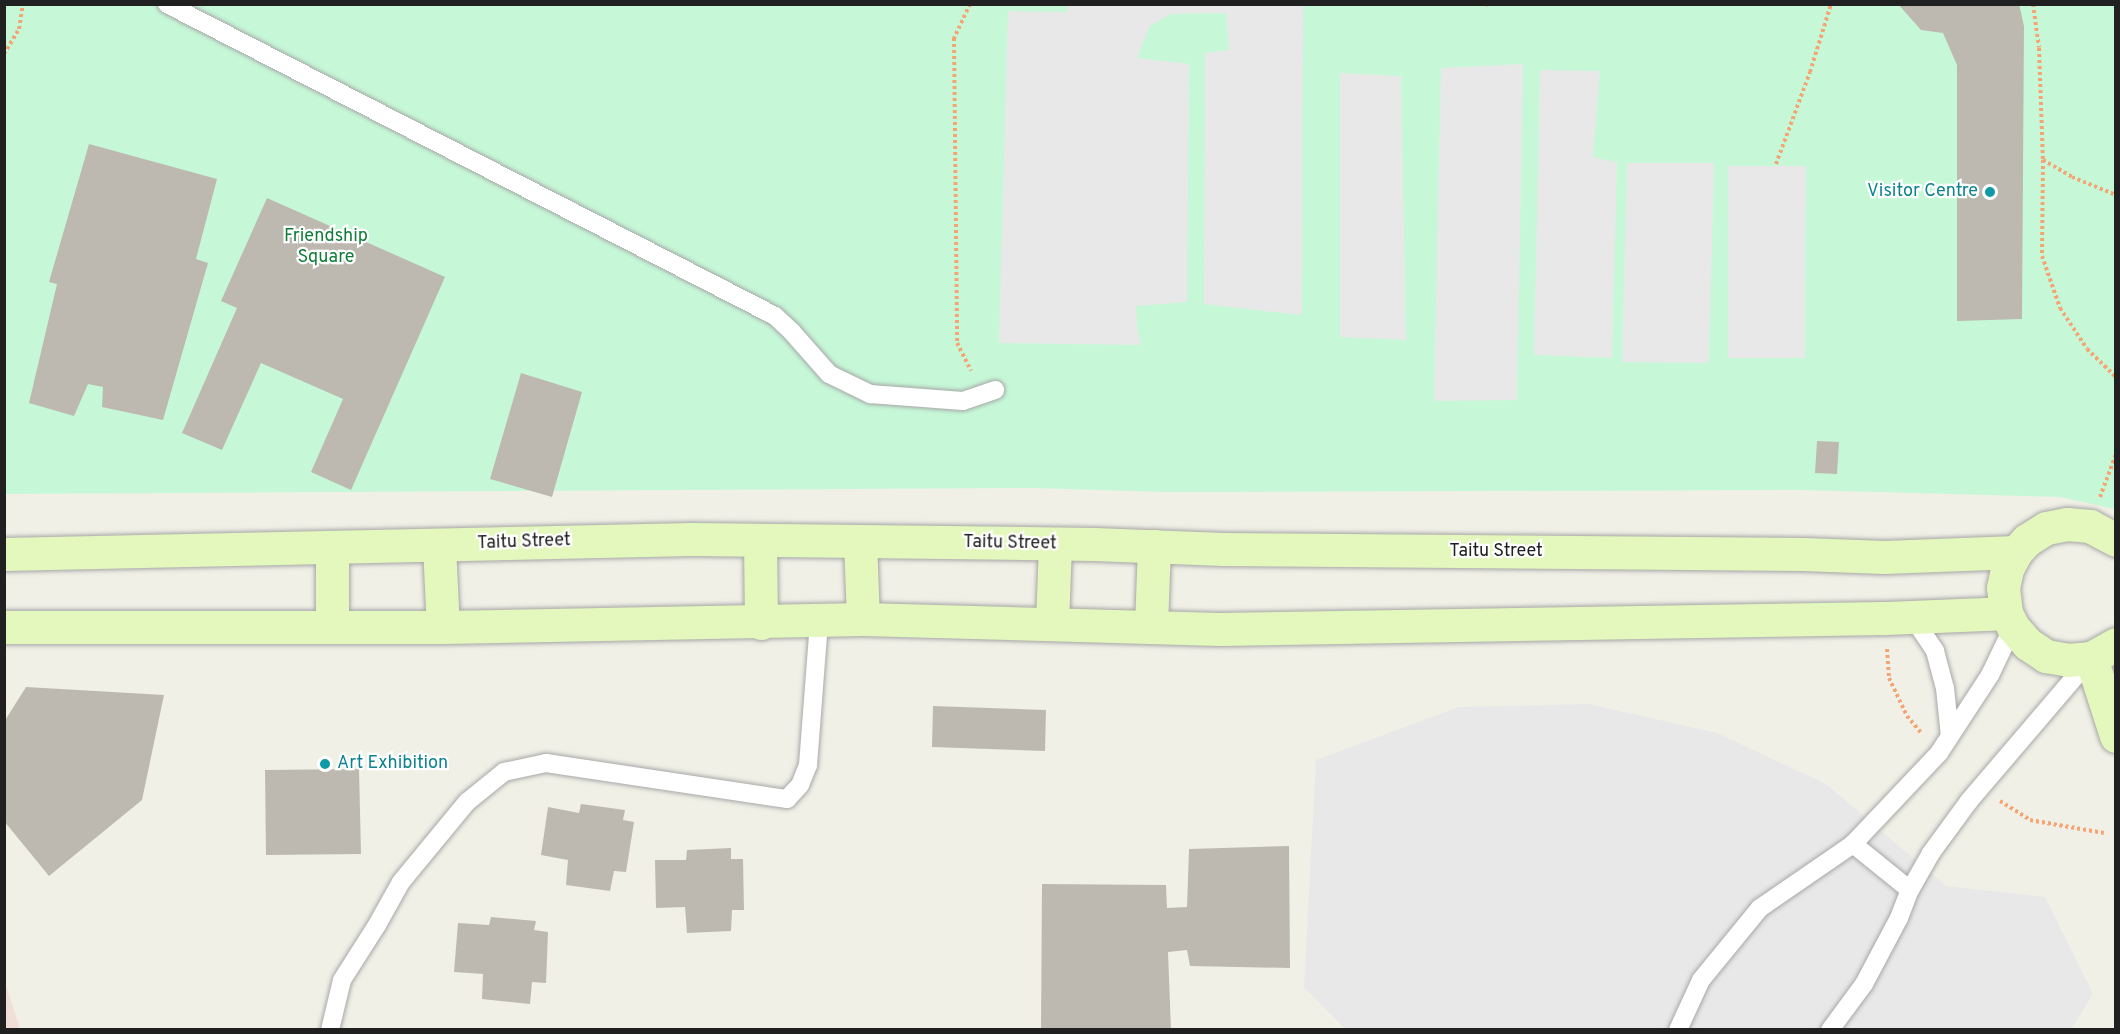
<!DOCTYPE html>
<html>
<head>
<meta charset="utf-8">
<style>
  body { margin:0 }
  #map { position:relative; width:2120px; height:1034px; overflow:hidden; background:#f0f0e7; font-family:Overpass,sans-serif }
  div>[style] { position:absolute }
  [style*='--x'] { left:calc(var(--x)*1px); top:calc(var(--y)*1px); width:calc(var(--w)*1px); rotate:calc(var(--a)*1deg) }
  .commercial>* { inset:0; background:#f0dfd7 }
  .park>* { inset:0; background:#c6f8d8 }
  .parking>* { inset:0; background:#e8e8e8 }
  .building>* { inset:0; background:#bdb9b0 }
  .path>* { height:4px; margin-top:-2px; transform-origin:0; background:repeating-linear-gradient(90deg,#f5a573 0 3px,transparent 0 6px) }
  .roads { filter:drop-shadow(0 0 2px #a7a7a7) drop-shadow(0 0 2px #a7a7a7) }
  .service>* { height:18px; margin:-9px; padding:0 9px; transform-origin:9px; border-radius:9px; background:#fff }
  .secondary>* { height:33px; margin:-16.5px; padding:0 16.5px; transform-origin:16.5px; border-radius:16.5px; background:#e4f8bd }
  .dots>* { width:16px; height:16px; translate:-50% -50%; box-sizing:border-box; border:3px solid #fff; border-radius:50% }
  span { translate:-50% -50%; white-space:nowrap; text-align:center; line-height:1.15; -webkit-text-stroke:4.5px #fff; paint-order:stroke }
  .culture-label { font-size:18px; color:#0d838f }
  .right { translate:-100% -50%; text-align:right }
  .left { translate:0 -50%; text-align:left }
  .park-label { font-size:18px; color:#0f7d37 }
  .street-label { font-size:18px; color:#202020 }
  .frame { position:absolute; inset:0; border:6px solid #202020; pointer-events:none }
</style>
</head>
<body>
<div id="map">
  <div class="commercial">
    <i style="clip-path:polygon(4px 982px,5px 982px,20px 1029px,5px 1029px)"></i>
  </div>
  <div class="park">
    <i style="clip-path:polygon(4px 5px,2115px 5px,2115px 509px,2060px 497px,1803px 490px,1168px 492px,1033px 488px,5px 494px)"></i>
  </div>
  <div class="parking">
    <i style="clip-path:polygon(1067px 5px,1303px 5px,1302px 315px,1204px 304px,1205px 53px,1229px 50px,1226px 13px,1171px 14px,1150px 26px,1137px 58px,1189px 64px,1187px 302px,1136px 306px,1137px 327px,1141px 345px,999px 343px,1008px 11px,1067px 12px)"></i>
    <i style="clip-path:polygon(1523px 64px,1517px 400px,1434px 401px,1441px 68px)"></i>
    <i style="clip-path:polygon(1540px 70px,1600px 71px,1593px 157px,1617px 162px,1612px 358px,1534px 355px)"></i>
    <i style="clip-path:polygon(1340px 73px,1401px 76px,1406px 340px,1340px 337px)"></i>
    <i style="clip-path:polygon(1627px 163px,1714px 163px,1709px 363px,1622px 362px)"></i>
    <i style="clip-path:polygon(1728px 166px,1806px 166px,1805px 358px,1728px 358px)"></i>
    <i style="clip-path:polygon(1589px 704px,1717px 733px,1826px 784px,1946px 886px,2045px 897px,2093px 994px,2071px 1030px,1346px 1030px,1304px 987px,1316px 760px,1459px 707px)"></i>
  </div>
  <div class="building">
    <i style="clip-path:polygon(1898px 4px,2019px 4px,2024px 26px,2022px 319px,1957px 321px,1957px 65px,1943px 33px,1921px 30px)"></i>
    <i style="clip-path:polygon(89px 144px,217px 179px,196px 259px,208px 263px,163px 420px,102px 407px,103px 387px,88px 384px,74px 416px,29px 403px,57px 284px,49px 282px)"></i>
    <i style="clip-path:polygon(267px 198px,445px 277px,351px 490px,311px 472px,343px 399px,261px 363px,222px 450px,182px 433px,237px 308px,221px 301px)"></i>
    <i style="clip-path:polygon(521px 373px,582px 392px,552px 497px,490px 479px)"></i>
    <i style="clip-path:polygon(1817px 441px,1839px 442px,1837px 474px,1815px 473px)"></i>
    <i style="clip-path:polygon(26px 687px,164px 695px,142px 800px,49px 876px,4px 821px,4px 722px)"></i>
    <i style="clip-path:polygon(933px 706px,1046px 710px,1045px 751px,932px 747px)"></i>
    <i style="clip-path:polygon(359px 769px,361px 854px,266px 855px,265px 770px)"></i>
    <i style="clip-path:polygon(581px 804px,625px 810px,623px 820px,634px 822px,626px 872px,614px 871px,610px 891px,566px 885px,568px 860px,541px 855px,548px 807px,579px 813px)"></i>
    <i style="clip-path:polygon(1289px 846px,1290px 968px,1190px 966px,1187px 950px,1168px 952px,1171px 1030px,1041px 1030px,1042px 884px,1166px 885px,1167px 908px,1187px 907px,1189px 849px)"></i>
    <i style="clip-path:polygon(731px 848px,731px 859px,743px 859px,744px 910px,732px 910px,731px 931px,687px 933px,685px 907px,656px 908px,655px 860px,686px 860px,687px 850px)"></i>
    <i style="clip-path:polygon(491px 917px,536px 921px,534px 930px,548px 932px,546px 983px,532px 982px,530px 1004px,482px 999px,483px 974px,454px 972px,458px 923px,489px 925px)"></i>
  </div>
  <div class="path">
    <i style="--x:970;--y:4;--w:38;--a:115"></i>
    <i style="--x:954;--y:38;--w:305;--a:89.4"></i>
    <i style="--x:957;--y:343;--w:31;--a:63"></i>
    <i style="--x:2033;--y:4;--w:44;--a:82.2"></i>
    <i style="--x:2039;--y:48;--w:112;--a:88"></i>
    <i style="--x:2043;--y:160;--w:96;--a:90.6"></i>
    <i style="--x:2042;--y:256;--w:55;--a:70.9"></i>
    <i style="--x:2060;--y:308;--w:49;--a:56.6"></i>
    <i style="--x:2087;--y:349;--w:40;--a:44"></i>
    <i style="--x:1485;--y:6;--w:2;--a:-63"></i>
    <i style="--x:4;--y:54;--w:29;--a:-59"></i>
    <i style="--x:19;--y:29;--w:25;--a:-81"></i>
    <i style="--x:2043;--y:160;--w:34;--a:30"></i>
    <i style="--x:2072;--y:177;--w:48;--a:22.2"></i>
    <i style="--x:1776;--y:164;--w:98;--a:-69.7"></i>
    <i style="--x:1810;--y:72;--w:71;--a:-72.8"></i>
    <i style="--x:2100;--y:497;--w:46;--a:-69.6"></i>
    <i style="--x:1887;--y:649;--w:29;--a:86"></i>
    <i style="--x:1889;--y:678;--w:42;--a:64.7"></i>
    <i style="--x:1907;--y:716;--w:23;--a:50"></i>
    <i style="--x:2000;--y:801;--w:36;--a:32"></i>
    <i style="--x:2030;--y:820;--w:75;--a:10"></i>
  </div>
  <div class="roads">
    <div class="service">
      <i style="--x:167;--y:4;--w:683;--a:27.16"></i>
      <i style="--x:775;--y:316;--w:23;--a:43"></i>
      <i style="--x:792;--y:332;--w:56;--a:48.6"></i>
      <i style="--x:829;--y:374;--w:46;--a:26"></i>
      <i style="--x:870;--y:394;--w:93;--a:4.3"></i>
      <i style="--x:963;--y:401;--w:34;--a:-19"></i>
      <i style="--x:1913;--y:618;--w:40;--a:56"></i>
      <i style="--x:1935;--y:651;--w:38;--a:75"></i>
      <i style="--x:1945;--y:688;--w:48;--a:84.1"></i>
      <i style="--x:1853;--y:844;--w:73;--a:38.9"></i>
      <i style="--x:330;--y:1030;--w:51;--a:-76.5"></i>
      <i style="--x:342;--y:980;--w:65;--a:-57.5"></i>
      <i style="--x:377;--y:925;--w:49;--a:-60.8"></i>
      <i style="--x:401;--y:882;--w:104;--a:-50.5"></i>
      <i style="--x:467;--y:802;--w:48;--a:-39"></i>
      <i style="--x:504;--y:772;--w:43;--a:-12.1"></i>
      <i style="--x:546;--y:763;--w:244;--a:8.5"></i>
      <i style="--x:787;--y:799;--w:19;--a:-47"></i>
      <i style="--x:800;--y:785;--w:22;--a:-68"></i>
      <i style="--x:808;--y:765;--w:144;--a:-85.6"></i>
      <i style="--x:1678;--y:1030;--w:55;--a:-65.3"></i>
      <i style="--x:1701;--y:980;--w:93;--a:-50.7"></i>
      <i style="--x:1760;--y:908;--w:113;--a:-34.5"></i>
      <i style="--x:1853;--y:844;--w:125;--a:-46.6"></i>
      <i style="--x:1939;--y:753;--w:93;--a:-56.8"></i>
      <i style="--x:1990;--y:675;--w:53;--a:-64.4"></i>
      <i style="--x:1830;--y:1030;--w:57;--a:-53.5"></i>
      <i style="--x:1864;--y:984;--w:75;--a:-62.1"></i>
      <i style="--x:1899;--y:918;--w:30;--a:-69"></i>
      <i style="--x:1910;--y:890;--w:43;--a:-60.4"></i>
      <i style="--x:1931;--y:853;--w:64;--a:-53.8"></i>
      <i style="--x:1969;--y:801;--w:188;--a:-49.5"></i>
    </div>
    <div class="secondary">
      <i style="--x:760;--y:540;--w:83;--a:89.3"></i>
      <i style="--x:2116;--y:540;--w:30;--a:-152"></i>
      <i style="--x:2090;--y:526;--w:23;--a:-175"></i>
      <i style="--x:2067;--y:524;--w:21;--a:169"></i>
      <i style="--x:2046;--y:528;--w:22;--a:148"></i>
      <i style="--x:2027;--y:540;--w:16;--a:133"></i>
      <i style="--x:2016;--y:552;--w:19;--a:118"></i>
      <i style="--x:2007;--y:569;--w:19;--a:102"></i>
      <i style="--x:2003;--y:588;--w:25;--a:83"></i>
      <i style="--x:2006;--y:613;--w:16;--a:63"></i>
      <i style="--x:2013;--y:627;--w:23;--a:49"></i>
      <i style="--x:2028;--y:644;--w:22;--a:34"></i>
      <i style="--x:2046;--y:656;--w:22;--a:10"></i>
      <i style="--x:2068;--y:660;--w:23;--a:-5"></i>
      <i style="--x:2091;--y:658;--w:29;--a:-29"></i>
      <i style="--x:860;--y:541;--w:78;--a:87.8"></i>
      <i style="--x:439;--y:546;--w:81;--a:87.2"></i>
      <i style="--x:332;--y:548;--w:78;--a:90"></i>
      <i style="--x:4;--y:554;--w:688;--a:-1.25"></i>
      <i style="--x:692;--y:539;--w:402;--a:0.7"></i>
      <i style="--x:1094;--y:544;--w:129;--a:2.2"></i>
      <i style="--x:1223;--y:549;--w:580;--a:0.49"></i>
      <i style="--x:1803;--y:554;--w:81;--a:2.1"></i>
      <i style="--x:1884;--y:557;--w:132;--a:-2.2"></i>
      <i style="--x:1052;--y:623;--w:77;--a:-87.8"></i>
      <i style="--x:1151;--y:625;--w:79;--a:-87.8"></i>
      <i style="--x:4;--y:627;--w:439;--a:0"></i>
      <i style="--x:443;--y:627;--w:420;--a:-1.1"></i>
      <i style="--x:863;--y:619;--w:356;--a:1.6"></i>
      <i style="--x:1219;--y:629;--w:665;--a:-0.95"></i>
      <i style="--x:1884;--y:618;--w:122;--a:-2.3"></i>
      <i style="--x:2091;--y:658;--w:82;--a:72.2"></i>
    </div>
  </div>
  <div class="dots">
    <i style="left:1990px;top:192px;background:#0f9aa8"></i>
    <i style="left:325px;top:764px;background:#0f9aa8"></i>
  </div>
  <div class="culture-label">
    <span class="right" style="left:1978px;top:192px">Visitor Centre</span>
    <span class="left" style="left:337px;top:764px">Art Exhibition</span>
  </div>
  <div class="park-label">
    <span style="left:326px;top:248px">Friendship<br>Square</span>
  </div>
  <div class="street-label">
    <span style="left:524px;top:543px;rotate:-2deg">Taitu Street</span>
    <span style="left:1010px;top:544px;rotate:1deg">Taitu Street</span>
    <span style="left:1496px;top:552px">Taitu Street</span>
  </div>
  <div class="frame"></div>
</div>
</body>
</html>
